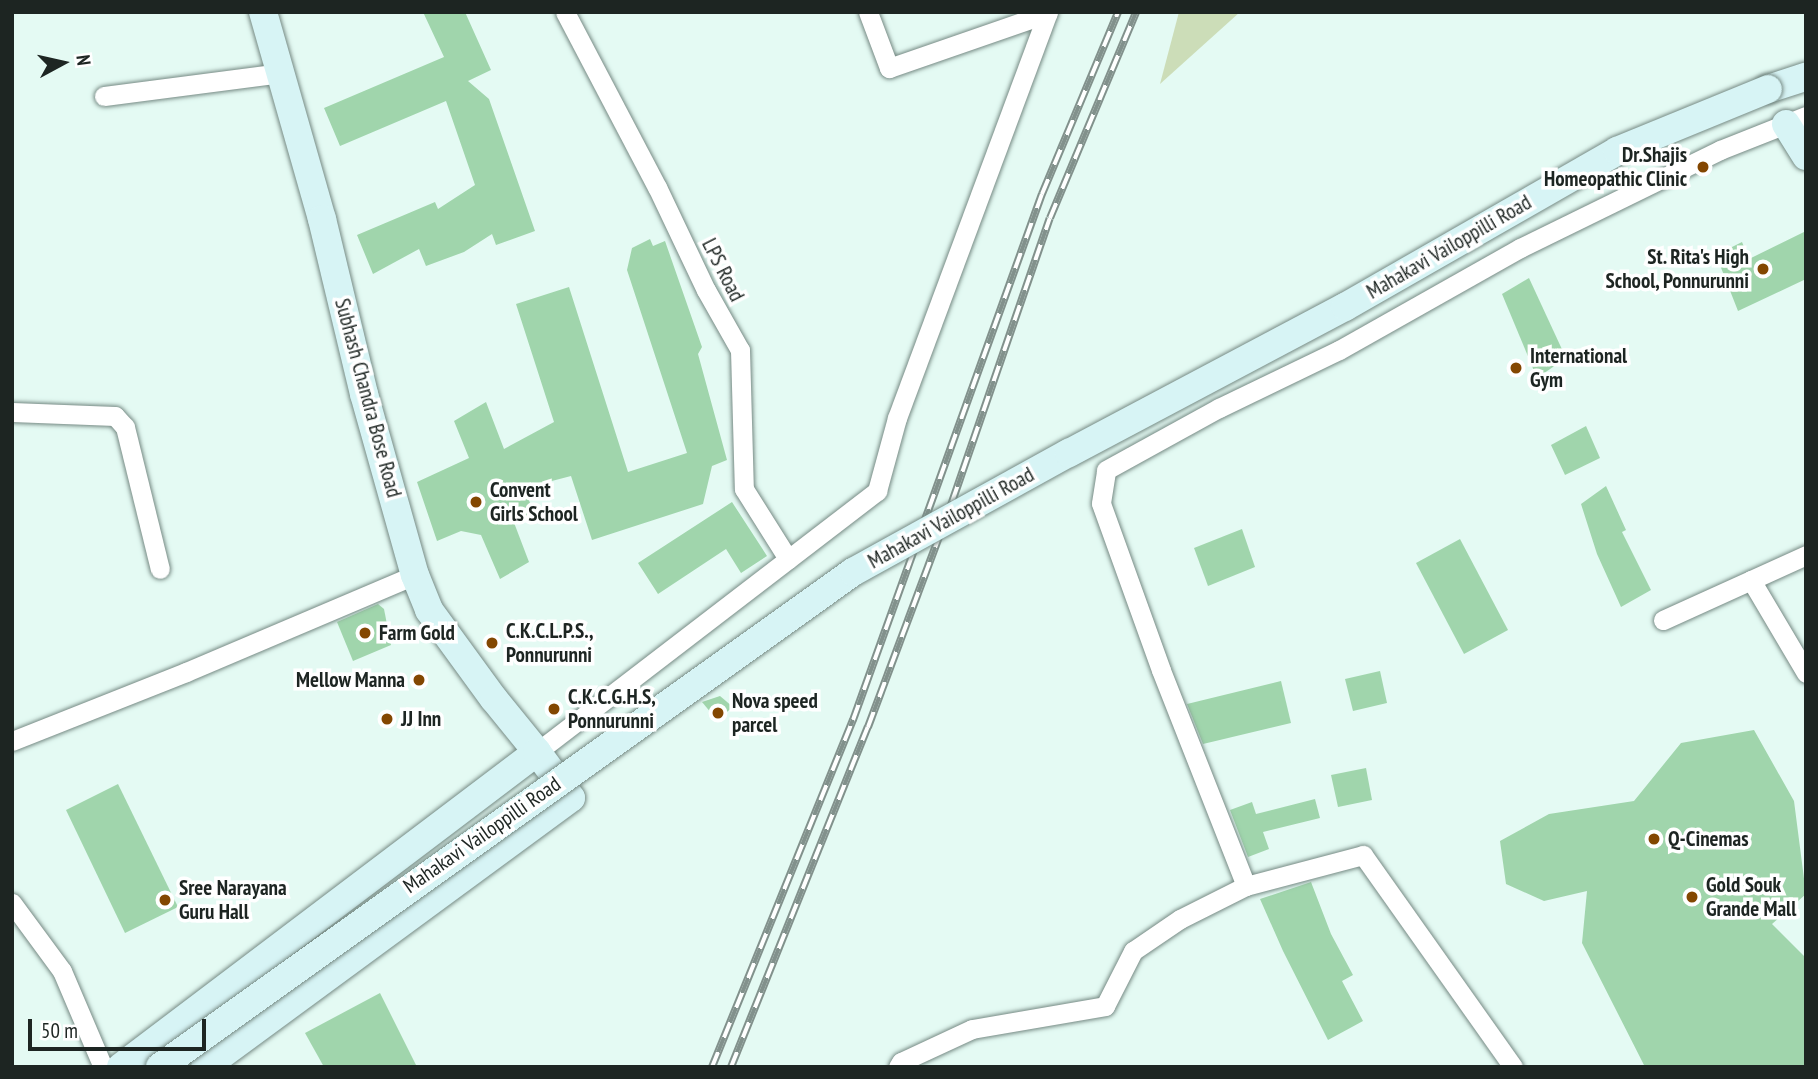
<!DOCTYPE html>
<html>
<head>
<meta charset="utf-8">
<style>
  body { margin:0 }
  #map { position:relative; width:1818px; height:1079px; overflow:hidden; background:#e4faf3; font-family:"PT Sans Narrow",sans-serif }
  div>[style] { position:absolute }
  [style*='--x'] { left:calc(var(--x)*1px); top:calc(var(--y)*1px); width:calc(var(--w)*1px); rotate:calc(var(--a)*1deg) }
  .green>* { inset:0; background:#ccddb8 }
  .building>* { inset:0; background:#a0d5ac }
  .roads { filter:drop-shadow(0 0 2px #768a84) drop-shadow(0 0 2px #768a84) }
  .street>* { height:19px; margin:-9.5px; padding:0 9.5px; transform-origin:9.5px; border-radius:9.5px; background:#fff }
  .secondary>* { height:28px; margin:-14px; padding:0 14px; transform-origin:14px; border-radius:14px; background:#d7f4f5 }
  .rail>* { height:8px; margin-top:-4px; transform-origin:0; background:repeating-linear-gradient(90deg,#fff 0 16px,#82918c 0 32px); box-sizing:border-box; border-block:2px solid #82918c }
  .bridges { filter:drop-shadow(0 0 2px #768a84) drop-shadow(0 0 2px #768a84) }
  .secondary-bridge>* { height:28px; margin:-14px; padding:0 14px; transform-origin:14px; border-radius:14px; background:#d7f4f5 }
  .dots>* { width:19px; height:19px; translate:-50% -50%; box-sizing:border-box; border:4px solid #fff; border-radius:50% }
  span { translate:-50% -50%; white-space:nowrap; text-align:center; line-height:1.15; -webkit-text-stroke:7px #fff; paint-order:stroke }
  .poi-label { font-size:21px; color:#1d2522; font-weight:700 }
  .right { translate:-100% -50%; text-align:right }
  .left { translate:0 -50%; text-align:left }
  .street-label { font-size:21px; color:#1d2522 }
  .frame { position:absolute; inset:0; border:14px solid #1d2522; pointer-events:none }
  .north { position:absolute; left:28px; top:28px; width:70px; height:70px; -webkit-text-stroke:5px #fff; paint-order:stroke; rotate:82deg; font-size:19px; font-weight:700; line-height:28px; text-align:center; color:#1d2522 }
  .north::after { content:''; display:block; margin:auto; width:24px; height:32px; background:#1d2522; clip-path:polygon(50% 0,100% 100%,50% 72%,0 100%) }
  .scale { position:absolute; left:28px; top:1019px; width:178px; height:32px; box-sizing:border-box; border:4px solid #1d2522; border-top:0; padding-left:9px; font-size:21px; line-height:24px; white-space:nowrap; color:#1d2522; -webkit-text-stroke:5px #fff; paint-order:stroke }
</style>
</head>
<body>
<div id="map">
  <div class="green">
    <i style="clip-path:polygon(1179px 12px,1240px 12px,1160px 84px)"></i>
  </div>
  <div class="building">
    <i style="clip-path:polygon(423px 12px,465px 12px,491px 70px,468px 81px,489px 99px,535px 231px,496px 245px,492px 234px,464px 252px,426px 266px,419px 249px,373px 274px,357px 235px,435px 202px,438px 209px,475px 185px,446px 101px,340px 146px,324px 108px,444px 57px)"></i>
    <i style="clip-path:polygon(1806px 231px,1806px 279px,1738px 311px,1716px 255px,1742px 242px,1749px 259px)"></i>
    <i style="clip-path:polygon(650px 239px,653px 246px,665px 241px,702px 347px,698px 354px,727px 460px,712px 466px,703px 504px,592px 540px,571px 476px,525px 488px,534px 515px,513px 520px,529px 562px,500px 579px,481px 535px,461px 531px,437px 541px,417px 482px,469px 458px,454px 421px,486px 402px,504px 449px,554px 422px,516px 304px,569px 287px,628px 472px,687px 453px,627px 270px,632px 248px)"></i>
    <i style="clip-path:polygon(1529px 278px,1566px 358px,1537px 378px,1502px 294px)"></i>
    <i style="clip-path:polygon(1586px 426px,1600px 458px,1565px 475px,1551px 445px)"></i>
    <i style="clip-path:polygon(1606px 486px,1626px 530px,1622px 532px,1651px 590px,1621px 607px,1597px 554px,1581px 504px)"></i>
    <i style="clip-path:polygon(732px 502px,767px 556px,741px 573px,726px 549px,658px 594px,638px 563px)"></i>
    <i style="clip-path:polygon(1242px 529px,1255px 567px,1208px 586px,1194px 548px)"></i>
    <i style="clip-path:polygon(1460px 539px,1508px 630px,1464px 654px,1416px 563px)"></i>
    <i style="clip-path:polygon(378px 604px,384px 609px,391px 645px,353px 661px,337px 622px)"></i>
    <i style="clip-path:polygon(1380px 671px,1387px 703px,1353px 711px,1345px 679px)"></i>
    <i style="clip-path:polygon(1281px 681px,1291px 723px,1203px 744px,1187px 704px)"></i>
    <i style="clip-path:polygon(720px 696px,733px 707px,717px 720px,702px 702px)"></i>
    <i style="clip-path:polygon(1754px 730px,1794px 801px,1806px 894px,1772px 924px,1806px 958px,1806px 1067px,1645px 1067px,1582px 943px,1587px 891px,1544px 901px,1506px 884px,1500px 841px,1549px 814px,1634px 801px,1681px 743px)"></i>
    <i style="clip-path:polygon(1366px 768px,1372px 800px,1338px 807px,1331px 775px)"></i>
    <i style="clip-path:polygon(118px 784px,178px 907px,125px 933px,66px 810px)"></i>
    <i style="clip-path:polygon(1315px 799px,1320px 818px,1263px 832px,1269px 849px,1248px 857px,1230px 810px,1252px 802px,1256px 814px)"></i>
    <i style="clip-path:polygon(1311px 882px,1331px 934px,1353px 975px,1342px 981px,1363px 1021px,1328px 1040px,1283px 951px,1260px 899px)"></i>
    <i style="clip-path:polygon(380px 993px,417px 1067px,324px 1067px,305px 1033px)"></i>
  </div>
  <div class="roads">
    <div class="street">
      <i style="--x:565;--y:12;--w:198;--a:62.3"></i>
      <i style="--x:657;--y:187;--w:114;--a:64.6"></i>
      <i style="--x:706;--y:290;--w:69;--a:60.5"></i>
      <i style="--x:740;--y:350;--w:139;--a:88.4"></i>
      <i style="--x:744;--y:489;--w:83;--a:57.8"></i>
      <i style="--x:868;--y:12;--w:60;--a:69.4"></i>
      <i style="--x:889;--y:68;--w:168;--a:-19.1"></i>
      <i style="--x:104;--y:96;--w:179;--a:-7.4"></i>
      <i style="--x:12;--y:412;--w:103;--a:2.2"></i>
      <i style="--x:115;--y:416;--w:15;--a:48"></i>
      <i style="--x:125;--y:427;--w:146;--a:76.2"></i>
      <i style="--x:1751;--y:580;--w:108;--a:59.4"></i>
      <i style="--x:1663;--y:620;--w:157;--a:-24.4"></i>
      <i style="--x:12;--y:741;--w:187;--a:-21.6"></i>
      <i style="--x:186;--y:672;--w:249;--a:-23"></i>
      <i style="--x:537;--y:752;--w:429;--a:-37.5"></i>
      <i style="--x:877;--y:491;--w:76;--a:-74.7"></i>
      <i style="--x:897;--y:418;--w:433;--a:-69.6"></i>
      <i style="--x:1246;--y:886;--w:121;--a:-14.8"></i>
      <i style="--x:1363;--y:855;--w:260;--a:54.7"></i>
      <i style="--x:12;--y:903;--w:84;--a:53.7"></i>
      <i style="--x:62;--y:971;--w:104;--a:66.9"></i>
      <i style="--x:898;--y:1067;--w:6;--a:-59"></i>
      <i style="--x:901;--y:1062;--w:78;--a:-24.9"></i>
      <i style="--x:972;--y:1029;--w:135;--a:-9.8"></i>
      <i style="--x:1105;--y:1006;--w:62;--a:-63"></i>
      <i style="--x:1133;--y:951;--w:57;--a:-34.2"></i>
      <i style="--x:1180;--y:919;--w:74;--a:-26.6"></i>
      <i style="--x:1246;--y:886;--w:232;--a:-111.5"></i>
      <i style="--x:1161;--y:670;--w:177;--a:-109.8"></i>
      <i style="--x:1101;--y:503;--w:33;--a:-81"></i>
      <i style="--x:1106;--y:470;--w:129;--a:-28.8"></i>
      <i style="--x:1219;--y:408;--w:133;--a:-25.8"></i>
      <i style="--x:1339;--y:350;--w:208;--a:-29.4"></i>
      <i style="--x:1520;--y:248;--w:223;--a:-26.1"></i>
      <i style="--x:1720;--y:150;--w:92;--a:-21.6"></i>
    </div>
    <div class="secondary">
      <i style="--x:263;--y:12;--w:215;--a:74.1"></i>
      <i style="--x:322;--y:219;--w:180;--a:76.5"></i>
      <i style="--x:364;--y:394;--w:188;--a:74.3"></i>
      <i style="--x:415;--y:575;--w:38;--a:68"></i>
      <i style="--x:429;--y:610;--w:110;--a:53.9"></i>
      <i style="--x:494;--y:699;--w:68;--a:50.9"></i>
      <i style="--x:1768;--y:89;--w:40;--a:-18"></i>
      <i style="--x:1786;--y:124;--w:38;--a:58"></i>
      <i style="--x:121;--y:1067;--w:522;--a:-37.13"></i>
      <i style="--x:537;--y:752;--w:57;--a:53.5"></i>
      <i style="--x:571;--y:798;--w:454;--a:143.7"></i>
    </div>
  </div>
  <div class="rail">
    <i style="--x:712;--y:1067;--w:375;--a:-67.9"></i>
    <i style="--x:853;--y:720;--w:559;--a:-70.24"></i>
    <i style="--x:1042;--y:194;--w:197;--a:-67.3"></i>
    <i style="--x:731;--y:1067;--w:367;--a:-68.1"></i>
    <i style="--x:868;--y:727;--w:240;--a:-69.5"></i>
    <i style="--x:952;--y:502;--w:300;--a:-71"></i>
    <i style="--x:1050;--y:218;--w:223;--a:-67.3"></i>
  </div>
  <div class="bridges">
    <div class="secondary-bridge">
      <i style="--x:160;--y:1067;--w:852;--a:-35.54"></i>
      <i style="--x:853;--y:572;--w:247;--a:-28.9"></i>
      <i style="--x:1069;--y:453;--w:312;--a:-27.9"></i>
      <i style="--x:1345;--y:307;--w:314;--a:-29.8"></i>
      <i style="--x:1617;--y:151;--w:163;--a:-22.3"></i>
    </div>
  </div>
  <div class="dots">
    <i style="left:1703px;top:167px;background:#834701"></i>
    <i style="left:1763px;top:269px;background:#834701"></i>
    <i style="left:1516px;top:368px;background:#834701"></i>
    <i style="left:476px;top:502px;background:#834701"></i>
    <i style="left:365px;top:633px;background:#834701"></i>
    <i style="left:492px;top:643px;background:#834701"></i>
    <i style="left:419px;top:680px;background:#834701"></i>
    <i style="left:554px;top:709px;background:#834701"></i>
    <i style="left:718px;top:713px;background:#834701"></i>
    <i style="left:387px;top:719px;background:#834701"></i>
    <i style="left:1654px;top:839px;background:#834701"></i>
    <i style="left:1692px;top:897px;background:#834701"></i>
    <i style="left:165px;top:900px;background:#834701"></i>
  </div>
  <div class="poi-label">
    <span class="right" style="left:1687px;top:167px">Dr.Shajis<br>Homeopathic Clinic</span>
    <span class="right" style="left:1749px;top:269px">St. Rita's High<br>School, Ponnurunni</span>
    <span class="left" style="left:1530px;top:368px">International<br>Gym</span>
    <span class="left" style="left:490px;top:502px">Convent<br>Girls School</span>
    <span class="left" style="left:506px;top:643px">C.K.C.L.P.S.,<br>Ponnurunni</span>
    <span class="left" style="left:379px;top:633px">Farm Gold</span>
    <span class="right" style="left:405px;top:680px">Mellow Manna</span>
    <span class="left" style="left:568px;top:709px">C.K.C.G.H.S,<br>Ponnurunni</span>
    <span class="left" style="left:732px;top:713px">Nova speed<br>parcel</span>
    <span class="left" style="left:401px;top:719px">JJ Inn</span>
    <span class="left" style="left:1668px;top:839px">Q-Cinemas</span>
    <span class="left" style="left:1706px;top:897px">Gold Souk<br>Grande Mall</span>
    <span class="left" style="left:179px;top:900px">Sree Narayana<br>Guru Hall</span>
  </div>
  <div class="street-label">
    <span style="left:1449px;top:247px;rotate:-30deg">Mahakavi Vailoppilli Road</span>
    <span style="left:723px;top:270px;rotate:63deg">LPS Road</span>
    <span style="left:368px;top:398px;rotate:75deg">Subhash Chandra Bose Road</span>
    <span style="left:951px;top:518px;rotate:-29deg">Mahakavi Vailoppilli Road</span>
    <span style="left:482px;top:835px;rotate:-35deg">Mahakavi Vailoppilli Road</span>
  </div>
  <div class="frame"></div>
  <div class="north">N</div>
  <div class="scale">50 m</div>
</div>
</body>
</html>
